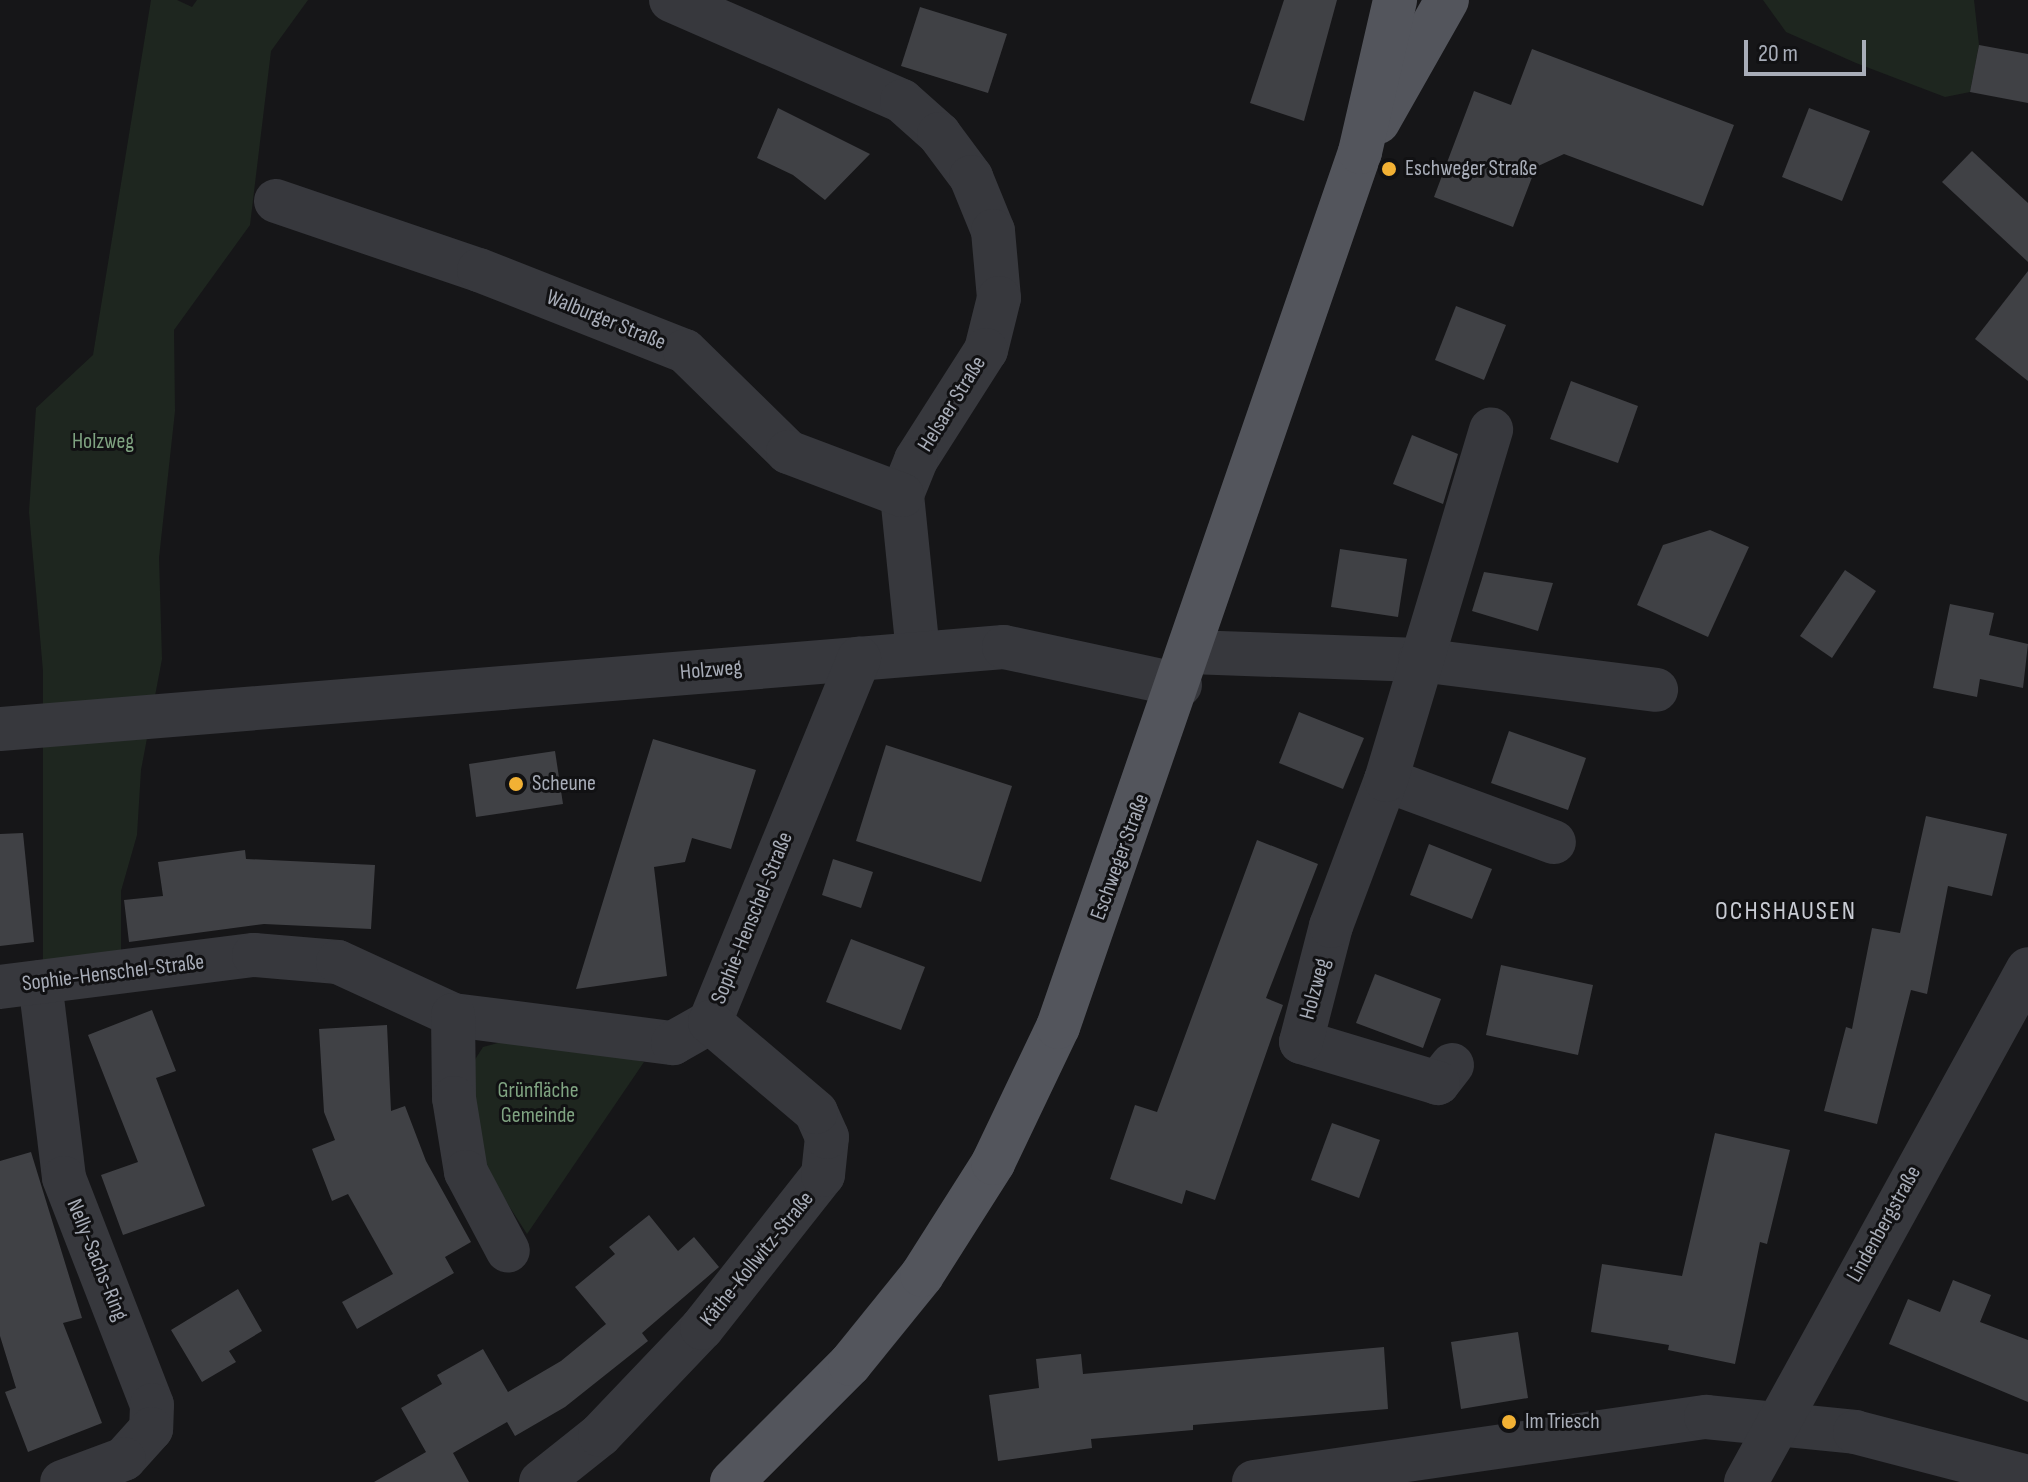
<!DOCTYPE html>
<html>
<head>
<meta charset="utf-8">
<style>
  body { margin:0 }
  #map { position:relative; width:2028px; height:1482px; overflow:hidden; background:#161618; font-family:"Sofia Sans Condensed",sans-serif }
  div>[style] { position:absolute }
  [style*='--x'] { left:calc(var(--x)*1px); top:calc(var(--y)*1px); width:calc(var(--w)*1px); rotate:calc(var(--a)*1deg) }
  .green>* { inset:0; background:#1e261f }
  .building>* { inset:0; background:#404145 }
  .minor>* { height:44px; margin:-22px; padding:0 22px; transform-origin:22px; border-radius:22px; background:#37383d }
  .major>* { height:44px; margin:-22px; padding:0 22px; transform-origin:22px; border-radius:22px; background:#53555c }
  .dots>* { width:22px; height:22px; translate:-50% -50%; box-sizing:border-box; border:4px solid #111113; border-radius:50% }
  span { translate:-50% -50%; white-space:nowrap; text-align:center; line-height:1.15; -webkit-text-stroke:6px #111113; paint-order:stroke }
  .poi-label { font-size:22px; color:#a8adb8 }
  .left { translate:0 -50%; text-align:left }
  .street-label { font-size:22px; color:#a8adb8 }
  .park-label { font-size:22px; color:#7fa381 }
  .quarter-label { font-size:26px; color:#c9ccd4; letter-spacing:2px }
  .scale { position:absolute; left:1744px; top:40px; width:122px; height:36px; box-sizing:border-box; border:4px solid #a8adb8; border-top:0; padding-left:10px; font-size:24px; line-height:28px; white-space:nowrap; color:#a8adb8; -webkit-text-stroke:6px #111113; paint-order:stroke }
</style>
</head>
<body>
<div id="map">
  <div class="green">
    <i style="clip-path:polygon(151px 0,177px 0,192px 7px,197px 0,308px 0,271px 51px,250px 225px,174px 330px,175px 411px,159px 558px,162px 659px,141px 770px,137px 835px,121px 891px,121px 951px,43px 962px,43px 671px,29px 512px,36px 408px,93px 355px)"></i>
    <i style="clip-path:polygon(1763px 0,1974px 0,1979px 45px,1970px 92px,1945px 97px,1856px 63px,1786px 32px)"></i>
    <i style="clip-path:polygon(532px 1034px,644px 1062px,527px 1234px,482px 1164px,469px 1069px,483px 1047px)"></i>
  </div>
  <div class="building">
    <i style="clip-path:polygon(1284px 0,1337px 0,1304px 121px,1250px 103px)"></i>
    <i style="clip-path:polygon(920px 7px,1007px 34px,988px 93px,901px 66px)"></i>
    <i style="clip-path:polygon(1979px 45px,2028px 54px,2028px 103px,1970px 92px)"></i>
    <i style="clip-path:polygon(1532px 49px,1734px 125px,1703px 206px,1564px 154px,1536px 167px,1513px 227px,1434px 197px,1474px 91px,1511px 105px)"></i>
    <i style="clip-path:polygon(778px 108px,870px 154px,825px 200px,793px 175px,757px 158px)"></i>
    <i style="clip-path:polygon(1809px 108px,1870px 131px,1842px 201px,1782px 177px)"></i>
    <i style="clip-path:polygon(1972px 151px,2028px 203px,2028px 262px,1942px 182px)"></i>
    <i style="clip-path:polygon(2028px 271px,2028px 381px,1975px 339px)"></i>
    <i style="clip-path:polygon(1456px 306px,1506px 325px,1484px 380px,1435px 360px)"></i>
    <i style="clip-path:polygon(1571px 381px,1638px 406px,1618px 463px,1550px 439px)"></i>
    <i style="clip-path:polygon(1412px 435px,1458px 454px,1443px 504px,1393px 484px)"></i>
    <i style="clip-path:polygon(1710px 530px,1749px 547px,1708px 637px,1637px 605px,1663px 545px)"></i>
    <i style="clip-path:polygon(1340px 549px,1407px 559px,1398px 617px,1331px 607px)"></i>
    <i style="clip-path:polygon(1845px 570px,1876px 591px,1832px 658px,1800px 636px)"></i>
    <i style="clip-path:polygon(1484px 572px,1553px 583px,1538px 631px,1472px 611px)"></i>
    <i style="clip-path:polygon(1950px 604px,1994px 613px,1989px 635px,2028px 644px,2023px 688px,1980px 679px,1977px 697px,1933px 688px)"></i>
    <i style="clip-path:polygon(1299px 712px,1364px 738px,1343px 789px,1279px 763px)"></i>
    <i style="clip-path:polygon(1509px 731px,1586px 758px,1568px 810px,1491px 783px)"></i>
    <i style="clip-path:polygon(653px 739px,756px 770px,731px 849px,692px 838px,685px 862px,654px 867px,667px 976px,576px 989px)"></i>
    <i style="clip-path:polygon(886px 745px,1012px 786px,981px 882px,856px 841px)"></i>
    <i style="clip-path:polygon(555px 751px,563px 804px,476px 817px,469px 764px)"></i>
    <i style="clip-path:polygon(1926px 816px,2007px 834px,1992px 896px,1948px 886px,1927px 994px,1911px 990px,1877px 1124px,1824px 1111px,1846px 1027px,1852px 1029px,1872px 928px,1900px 933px)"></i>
    <i style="clip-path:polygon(23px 833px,34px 942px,0 946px,0 834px)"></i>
    <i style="clip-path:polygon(1257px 840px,1318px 864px,1266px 998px,1283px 1005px,1215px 1200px,1186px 1190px,1182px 1204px,1110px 1179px,1135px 1105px,1157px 1112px)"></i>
    <i style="clip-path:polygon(1429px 844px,1492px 869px,1472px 919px,1410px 895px)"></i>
    <i style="clip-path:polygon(245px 850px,246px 859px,375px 865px,371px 929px,264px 924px,129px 942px,124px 900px,163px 896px,158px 862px)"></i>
    <i style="clip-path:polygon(833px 859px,873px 872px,861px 908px,822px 895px)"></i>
    <i style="clip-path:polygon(851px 939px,925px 967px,901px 1030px,826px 1002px)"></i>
    <i style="clip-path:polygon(1501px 965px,1593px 985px,1578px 1055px,1486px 1035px)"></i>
    <i style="clip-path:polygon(1375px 974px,1441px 999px,1423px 1048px,1356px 1023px)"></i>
    <i style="clip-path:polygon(152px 1010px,176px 1071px,156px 1078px,205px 1206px,123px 1235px,101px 1175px,138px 1162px,88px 1035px)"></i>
    <i style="clip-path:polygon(387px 1025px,391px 1111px,405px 1106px,426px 1161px,471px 1242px,445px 1257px,454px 1273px,357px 1329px,342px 1302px,393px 1274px,348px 1194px,332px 1201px,312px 1149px,335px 1140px,324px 1112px,319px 1029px)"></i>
    <i style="clip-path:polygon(1332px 1123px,1380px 1140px,1359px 1198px,1311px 1180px)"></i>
    <i style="clip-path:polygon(1715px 1133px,1790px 1150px,1767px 1244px,1760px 1242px,1735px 1364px,1668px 1350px,1669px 1345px,1591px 1332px,1602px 1264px,1682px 1276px)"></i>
    <i style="clip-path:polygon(31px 1152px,82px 1318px,63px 1323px,102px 1423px,28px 1452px,5px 1392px,16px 1388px,0 1336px,0 1161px)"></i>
    <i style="clip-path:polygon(649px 1215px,678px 1251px,694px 1237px,719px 1267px,642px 1333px,648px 1341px,565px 1407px,515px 1436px,507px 1422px,453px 1453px,469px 1482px,374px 1482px,426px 1452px,401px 1408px,442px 1384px,437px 1375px,483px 1349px,508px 1392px,561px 1361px,606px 1324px,575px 1287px,615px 1254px,609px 1247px)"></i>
    <i style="clip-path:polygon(1953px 1280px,1991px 1295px,1980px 1322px,2028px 1340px,2028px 1402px,1889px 1344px,1908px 1299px,1940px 1312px)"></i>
    <i style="clip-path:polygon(238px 1289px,262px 1331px,229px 1351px,236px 1362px,202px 1382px,171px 1330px)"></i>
    <i style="clip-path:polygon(1518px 1332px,1528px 1398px,1461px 1409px,1451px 1342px)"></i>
    <i style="clip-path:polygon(1384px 1347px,1388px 1409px,1193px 1425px,1193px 1430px,1091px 1439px,1092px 1448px,998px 1461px,989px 1395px,1039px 1388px,1036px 1359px,1081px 1354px,1083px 1374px)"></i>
  </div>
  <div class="minor">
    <i style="--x:671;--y:0;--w:252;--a:23.6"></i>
    <i style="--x:902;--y:101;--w:50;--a:41.7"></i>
    <i style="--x:939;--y:134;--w:54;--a:53.3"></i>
    <i style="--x:971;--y:177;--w:58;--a:67.8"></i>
    <i style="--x:993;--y:231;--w:67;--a:84.9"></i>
    <i style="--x:999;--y:298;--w:54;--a:104"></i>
    <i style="--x:986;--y:350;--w:130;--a:122.5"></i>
    <i style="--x:916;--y:460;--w:38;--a:112"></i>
    <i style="--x:902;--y:495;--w:159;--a:84.2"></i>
    <i style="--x:276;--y:201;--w:214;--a:18.8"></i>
    <i style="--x:479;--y:270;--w:221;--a:21.5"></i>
    <i style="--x:685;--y:351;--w:144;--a:44.4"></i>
    <i style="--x:788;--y:452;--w:122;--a:20.7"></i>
    <i style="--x:1190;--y:652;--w:230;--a:2"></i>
    <i style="--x:1420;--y:660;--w:238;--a:7.2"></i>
    <i style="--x:0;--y:729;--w:1007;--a:-4.67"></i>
    <i style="--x:1004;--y:647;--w:180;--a:12.2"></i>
    <i style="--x:1386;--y:780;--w:179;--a:20.3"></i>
    <i style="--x:40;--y:982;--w:197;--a:83"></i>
    <i style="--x:64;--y:1178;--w:243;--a:68.8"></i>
    <i style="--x:152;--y:1405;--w:24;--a:92"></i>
    <i style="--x:151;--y:1429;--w:40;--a:132"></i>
    <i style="--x:124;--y:1459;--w:66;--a:159.6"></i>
    <i style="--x:0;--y:987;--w:256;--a:-7.2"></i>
    <i style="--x:254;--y:955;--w:84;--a:4.8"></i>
    <i style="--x:338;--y:962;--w:127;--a:24.7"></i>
    <i style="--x:453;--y:1015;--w:222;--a:7.3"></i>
    <i style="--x:673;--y:1043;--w:43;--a:-29.6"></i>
    <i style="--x:710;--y:1022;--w:393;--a:-67.7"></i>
    <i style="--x:453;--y:1015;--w:83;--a:89.3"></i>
    <i style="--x:454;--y:1098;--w:75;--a:80.8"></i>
    <i style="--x:466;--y:1172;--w:89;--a:62"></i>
    <i style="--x:1452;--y:1065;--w:23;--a:128"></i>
    <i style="--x:1438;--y:1083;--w:143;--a:-163.3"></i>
    <i style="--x:1301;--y:1042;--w:120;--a:-75.5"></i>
    <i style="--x:1331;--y:926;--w:156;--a:-69.4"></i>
    <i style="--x:1386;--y:780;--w:366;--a:-73.3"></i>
    <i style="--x:541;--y:1482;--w:75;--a:-38.5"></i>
    <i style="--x:600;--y:1435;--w:148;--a:-46.4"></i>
    <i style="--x:702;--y:1328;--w:195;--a:-51.7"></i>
    <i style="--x:823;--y:1175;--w:38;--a:-84"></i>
    <i style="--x:827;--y:1137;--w:27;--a:-114"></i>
    <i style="--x:816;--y:1112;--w:139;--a:-139.7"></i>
    <i style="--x:1254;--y:1482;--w:457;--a:-8.2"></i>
    <i style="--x:1706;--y:1417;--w:150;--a:5.7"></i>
    <i style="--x:1855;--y:1432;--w:179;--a:14.6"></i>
    <i style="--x:1746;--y:1482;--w:585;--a:-61.2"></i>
  </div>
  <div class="major">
    <i style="--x:1378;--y:122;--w:140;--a:-60.5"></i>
    <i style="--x:732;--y:1482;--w:167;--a:-45"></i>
    <i style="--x:850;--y:1364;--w:114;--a:-51"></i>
    <i style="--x:922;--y:1275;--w:133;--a:-57.6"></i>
    <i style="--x:993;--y:1163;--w:151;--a:-64.5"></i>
    <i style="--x:1058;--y:1027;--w:926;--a:-70.96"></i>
    <i style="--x:1360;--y:152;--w:156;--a:-77"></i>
  </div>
  <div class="dots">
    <i style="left:1389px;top:169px;background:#f2b134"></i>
    <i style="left:516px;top:784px;background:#f2b134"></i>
    <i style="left:1509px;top:1422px;background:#f2b134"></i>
  </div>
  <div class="poi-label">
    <span class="left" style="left:1405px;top:169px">Eschweger Straße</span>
    <span class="left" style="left:532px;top:784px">Scheune</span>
    <span class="left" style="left:1525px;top:1422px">Im Triesch</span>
  </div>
  <div class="street-label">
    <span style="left:606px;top:320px;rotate:22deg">Walburger Straße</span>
    <span style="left:952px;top:404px;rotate:-58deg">Helsaer Straße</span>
    <span style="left:711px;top:670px;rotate:-5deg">Holzweg</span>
    <span style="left:1120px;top:857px;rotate:-70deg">Eschweger Straße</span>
    <span style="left:752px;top:918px;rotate:-68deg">Sophie-Henschel-Straße</span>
    <span style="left:113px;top:973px;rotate:-7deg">Sophie-Henschel-Straße</span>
    <span style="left:1315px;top:989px;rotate:-75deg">Holzweg</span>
    <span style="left:1884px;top:1224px;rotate:-61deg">Lindenbergstraße</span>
    <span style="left:757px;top:1259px;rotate:-51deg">Käthe-Kollwitz-Straße</span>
    <span style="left:97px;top:1260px;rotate:68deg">Nelly-Sachs-Ring</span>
  </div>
  <div class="park-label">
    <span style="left:103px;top:442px">Holzweg</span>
    <span style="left:538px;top:1103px">Grünfläche<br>Gemeinde</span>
  </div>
  <div class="quarter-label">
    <span style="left:1786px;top:912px">OCHSHAUSEN</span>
  </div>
  <div class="scale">20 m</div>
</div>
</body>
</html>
